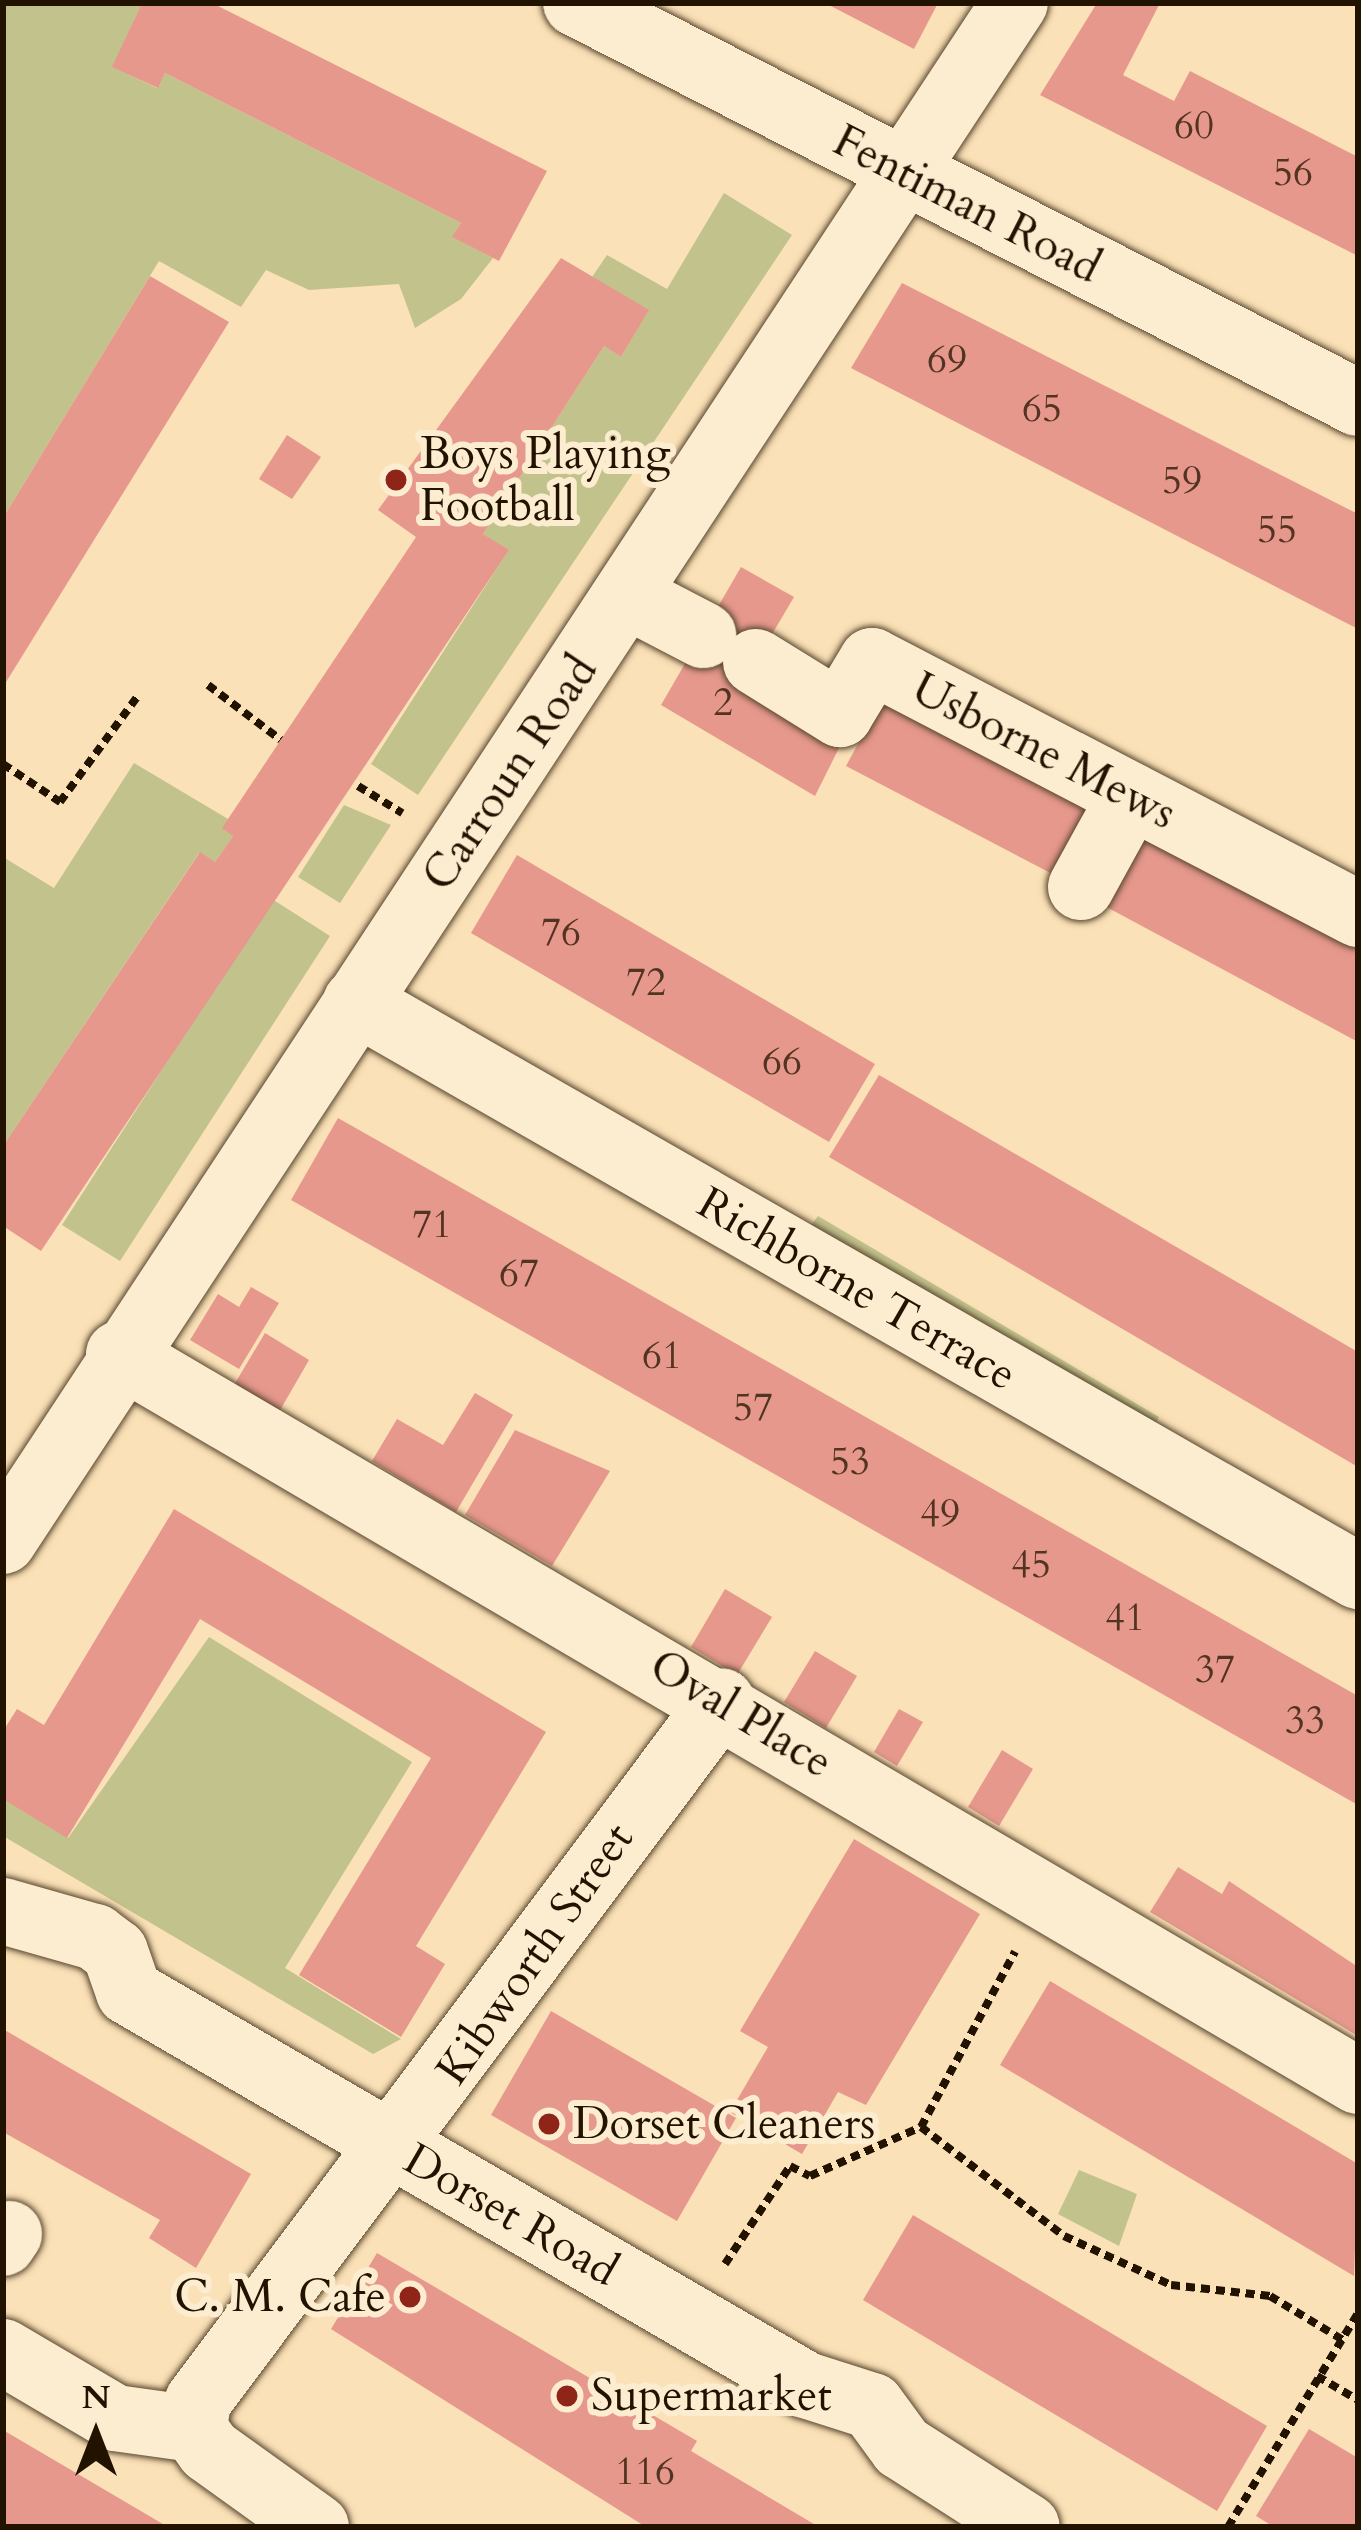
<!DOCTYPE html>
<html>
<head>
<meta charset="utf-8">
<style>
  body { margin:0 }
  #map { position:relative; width:1361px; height:2530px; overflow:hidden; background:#fbe1b7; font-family:Cardo,serif }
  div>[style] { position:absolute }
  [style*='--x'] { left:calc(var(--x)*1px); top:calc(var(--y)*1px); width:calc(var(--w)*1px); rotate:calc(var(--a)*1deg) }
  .green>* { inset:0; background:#c2c28c }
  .building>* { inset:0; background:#e6988c }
  .path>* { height:8px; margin-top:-4px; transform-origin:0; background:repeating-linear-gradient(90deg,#221200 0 9px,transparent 0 15px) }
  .roads { filter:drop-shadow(0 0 3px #58462e) drop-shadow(0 0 3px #58462e) }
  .minor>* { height:66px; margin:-33px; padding:0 33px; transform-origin:33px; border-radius:33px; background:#fcecd0 }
  .dots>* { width:33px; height:33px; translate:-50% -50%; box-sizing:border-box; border:6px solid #fcecd0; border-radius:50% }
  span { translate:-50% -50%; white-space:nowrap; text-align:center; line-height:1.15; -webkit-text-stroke:12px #fcecd0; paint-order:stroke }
  .number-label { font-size:39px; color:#533423 }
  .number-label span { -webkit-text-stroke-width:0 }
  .street-label { font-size:45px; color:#221200 }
  .poi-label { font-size:45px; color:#221200 }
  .left { translate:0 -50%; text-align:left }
  .right { translate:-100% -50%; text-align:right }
  .frame { position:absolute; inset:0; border:6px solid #221200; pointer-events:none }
  .north { position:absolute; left:36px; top:2374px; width:120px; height:120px; -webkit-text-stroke:9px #fcecd0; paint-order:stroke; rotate:0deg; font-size:33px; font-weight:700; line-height:48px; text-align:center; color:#221200 }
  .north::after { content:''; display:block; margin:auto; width:42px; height:54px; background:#221200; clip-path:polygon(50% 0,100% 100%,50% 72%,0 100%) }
</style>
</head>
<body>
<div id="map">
  <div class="green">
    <i style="clip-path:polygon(3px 3px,142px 3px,113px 67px,157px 88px,165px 73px,461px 223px,453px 237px,493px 258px,461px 299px,415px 328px,399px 284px,309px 290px,266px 270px,241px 307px,159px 261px,3px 518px)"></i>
    <i style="clip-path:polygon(724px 193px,792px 235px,418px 795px,371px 764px,508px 551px,483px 534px,604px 346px,621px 357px,648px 311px,592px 277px,607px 255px,667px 289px)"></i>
    <i style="clip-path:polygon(134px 763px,228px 819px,233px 836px,215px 862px,199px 853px,3px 1146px,3px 857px,54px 888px)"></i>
    <i style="clip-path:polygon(344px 805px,391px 825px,340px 903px,298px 877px)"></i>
    <i style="clip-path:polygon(272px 899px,330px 936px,120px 1261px,62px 1225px)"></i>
    <i style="clip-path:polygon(818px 1216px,1159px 1417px,1153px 1428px,810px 1227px)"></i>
    <i style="clip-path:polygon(209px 1637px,412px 1762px,285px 1968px,401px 2039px,373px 2054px,3px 1836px,3px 1796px,68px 1838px)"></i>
    <i style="clip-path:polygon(1079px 2170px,1137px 2194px,1119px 2246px,1058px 2214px)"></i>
  </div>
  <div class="building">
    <i style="clip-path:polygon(142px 3px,212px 3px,547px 171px,499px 261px,452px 237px,461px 223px,165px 73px,158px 88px,112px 67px)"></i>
    <i style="clip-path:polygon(825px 3px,938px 3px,914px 49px)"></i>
    <i style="clip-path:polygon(1097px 3px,1160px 3px,1123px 75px,1174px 101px,1190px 71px,1358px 157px,1358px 256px,1040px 95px)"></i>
    <i style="clip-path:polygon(561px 258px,649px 310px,621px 357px,604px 346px,483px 534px,509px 550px,41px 1251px,3px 1226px,3px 1146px,200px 852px,215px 862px,233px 836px,222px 828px,416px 537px,378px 510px)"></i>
    <i style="clip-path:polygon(150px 276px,229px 322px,3px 687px,3px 518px)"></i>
    <i style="clip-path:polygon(902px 283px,1358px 514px,1358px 629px,851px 368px)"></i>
    <i style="clip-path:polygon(287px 435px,321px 457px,292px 499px,259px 479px)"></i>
    <i style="clip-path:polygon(741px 567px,794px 597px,742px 685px,842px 742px,815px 796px,661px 705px)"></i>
    <i style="clip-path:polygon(884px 696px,1097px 807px,1060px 878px,846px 766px)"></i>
    <i style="clip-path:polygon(1140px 826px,1358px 943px,1358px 1042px,1099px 903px)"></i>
    <i style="clip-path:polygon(517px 855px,875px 1064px,829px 1142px,471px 933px)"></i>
    <i style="clip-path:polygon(879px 1075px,1358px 1352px,1358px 1467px,829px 1157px)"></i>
    <i style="clip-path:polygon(338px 1118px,1358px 1696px,1358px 1805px,291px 1200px)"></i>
    <i style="clip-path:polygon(251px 1287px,279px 1303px,239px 1369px,190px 1340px,218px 1294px,239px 1307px)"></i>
    <i style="clip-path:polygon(265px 1333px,309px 1360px,279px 1412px,234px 1385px)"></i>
    <i style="clip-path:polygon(475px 1393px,513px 1415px,456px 1512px,372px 1461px,397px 1419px,443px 1445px)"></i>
    <i style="clip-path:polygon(515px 1430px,610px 1471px,552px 1566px,465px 1515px)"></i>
    <i style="clip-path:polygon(174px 1509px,546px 1732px,416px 1946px,445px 1964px,401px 2037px,299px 1975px,431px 1758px,200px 1619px,67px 1838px,3px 1799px,3px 1731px,17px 1709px,44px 1725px)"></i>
    <i style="clip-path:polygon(725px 1589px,772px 1617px,737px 1675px,691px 1647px)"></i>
    <i style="clip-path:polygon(815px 1651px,857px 1676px,826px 1728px,784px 1702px)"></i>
    <i style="clip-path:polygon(899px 1709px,923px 1722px,897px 1766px,874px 1752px)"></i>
    <i style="clip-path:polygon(1002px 1750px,1033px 1769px,999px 1826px,968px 1807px)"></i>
    <i style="clip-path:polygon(854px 1839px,980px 1914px,866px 2105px,838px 2092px,802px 2154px,730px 2112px,768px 2047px,740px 2031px)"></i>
    <i style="clip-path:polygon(1178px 1867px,1222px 1894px,1229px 1881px,1358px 1967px,1358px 2036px,1150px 1912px)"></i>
    <i style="clip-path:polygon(1050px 1981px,1358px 2164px,1354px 2276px,1000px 2065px)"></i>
    <i style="clip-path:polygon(551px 2011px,736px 2118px,677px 2221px,491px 2115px)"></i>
    <i style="clip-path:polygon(3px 2029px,251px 2174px,196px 2268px,149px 2238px,160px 2220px,3px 2132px)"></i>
    <i style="clip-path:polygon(913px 2215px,1267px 2426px,1217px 2511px,863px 2300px)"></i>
    <i style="clip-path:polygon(377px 2253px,697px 2441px,691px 2451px,819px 2527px,646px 2527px,331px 2329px)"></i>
    <i style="clip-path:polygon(1309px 2429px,1358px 2458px,1358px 2527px,1274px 2527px,1256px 2516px)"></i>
    <i style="clip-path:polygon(3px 2430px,168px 2527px,3px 2527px)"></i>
  </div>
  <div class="path">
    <i style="--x:208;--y:685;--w:91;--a:37"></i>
    <i style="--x:3;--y:764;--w:69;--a:33.7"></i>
    <i style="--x:60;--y:802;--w:130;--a:-53.7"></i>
    <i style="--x:358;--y:786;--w:52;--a:31.5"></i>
    <i style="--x:921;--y:2127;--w:180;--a:37.3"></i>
    <i style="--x:1064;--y:2236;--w:118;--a:24.6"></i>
    <i style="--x:1171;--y:2285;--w:100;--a:6.3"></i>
    <i style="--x:1270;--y:2296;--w:85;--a:31.1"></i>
    <i style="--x:725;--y:2264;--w:118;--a:-56.4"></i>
    <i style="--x:790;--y:2166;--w:22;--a:27"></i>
    <i style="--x:810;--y:2176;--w:121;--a:-23.8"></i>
    <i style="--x:921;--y:2127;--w:199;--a:-61.8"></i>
    <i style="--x:1317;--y:2376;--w:48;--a:30.3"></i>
    <i style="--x:1228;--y:2527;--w:250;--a:-58.7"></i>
  </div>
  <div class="roads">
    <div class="minor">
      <i style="--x:576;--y:3;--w:878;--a:27.09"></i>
      <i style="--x:628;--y:596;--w:85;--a:27.5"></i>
      <i style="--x:756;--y:662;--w:99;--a:31.8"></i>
      <i style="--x:840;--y:714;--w:62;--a:-58.9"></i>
      <i style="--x:872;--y:661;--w:548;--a:27.5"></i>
      <i style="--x:1081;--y:887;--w:104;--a:-61.2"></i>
      <i style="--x:356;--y:1002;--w:1155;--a:29.81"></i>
      <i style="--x:119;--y:1354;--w:1437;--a:30.4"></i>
      <i style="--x:3;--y:1541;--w:1841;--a:-56.66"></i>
      <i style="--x:3;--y:1911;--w:96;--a:15.8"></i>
      <i style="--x:95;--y:1937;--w:25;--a:37"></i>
      <i style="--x:115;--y:1952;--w:42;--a:70.7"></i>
      <i style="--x:129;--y:1992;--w:783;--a:30.14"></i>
      <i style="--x:806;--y:2385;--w:69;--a:17.7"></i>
      <i style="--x:872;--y:2406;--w:51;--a:53.8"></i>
      <i style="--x:902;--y:2447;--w:148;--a:32.6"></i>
      <i style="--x:3;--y:2243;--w:11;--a:-56"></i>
      <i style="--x:3;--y:2352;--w:130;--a:30.5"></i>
      <i style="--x:115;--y:2418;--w:80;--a:7.9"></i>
      <i style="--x:316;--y:2527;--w:132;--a:-144.3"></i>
      <i style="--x:209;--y:2450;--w:26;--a:-126"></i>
      <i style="--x:194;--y:2429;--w:28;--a:-82"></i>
      <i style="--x:198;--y:2401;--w:874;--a:-53.18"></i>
    </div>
  </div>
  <div class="dots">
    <i style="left:396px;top:480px;background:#8f2418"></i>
    <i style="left:549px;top:2124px;background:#8f2418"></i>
    <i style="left:410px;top:2297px;background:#8f2418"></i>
    <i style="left:567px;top:2396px;background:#8f2418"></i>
  </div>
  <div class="number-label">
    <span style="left:1194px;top:126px">60</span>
    <span style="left:1293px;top:173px">56</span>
    <span style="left:947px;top:360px">69</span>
    <span style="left:1042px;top:409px">65</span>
    <span style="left:1182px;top:481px">59</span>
    <span style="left:1277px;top:530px">55</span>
    <span style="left:723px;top:703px">2</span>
    <span style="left:561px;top:933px">76</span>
    <span style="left:646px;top:983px">72</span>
    <span style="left:782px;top:1062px">66</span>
    <span style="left:432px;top:1225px">71</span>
    <span style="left:519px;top:1274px">67</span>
    <span style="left:662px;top:1356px">61</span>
    <span style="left:753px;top:1408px">57</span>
    <span style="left:850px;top:1462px">53</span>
    <span style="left:940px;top:1514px">49</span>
    <span style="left:1031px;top:1565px">45</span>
    <span style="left:1125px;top:1618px">41</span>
    <span style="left:1215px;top:1670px">37</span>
    <span style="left:1305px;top:1721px">33</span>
    <span style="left:645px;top:2472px">116</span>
  </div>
  <div class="street-label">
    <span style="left:967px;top:204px;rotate:27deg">Fentiman Road</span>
    <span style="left:1044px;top:751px;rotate:27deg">Usborne Mews</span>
    <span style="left:510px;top:773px;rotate:-56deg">Carroun Road</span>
    <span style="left:857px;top:1289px;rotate:30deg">Richborne Terrace</span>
    <span style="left:741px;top:1714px;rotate:31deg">Oval Place</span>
    <span style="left:535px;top:1954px;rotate:-55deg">Kibworth Street</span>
    <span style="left:511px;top:2215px;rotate:30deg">Dorset Road</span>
  </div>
  <div class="poi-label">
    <span class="left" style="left:420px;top:480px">Boys Playing<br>Football</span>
    <span class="left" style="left:573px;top:2124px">Dorset Cleaners</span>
    <span class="right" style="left:386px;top:2297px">C. M. Cafe</span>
    <span class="left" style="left:591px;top:2396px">Supermarket</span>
  </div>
  <div class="frame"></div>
  <div class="north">N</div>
</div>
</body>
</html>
